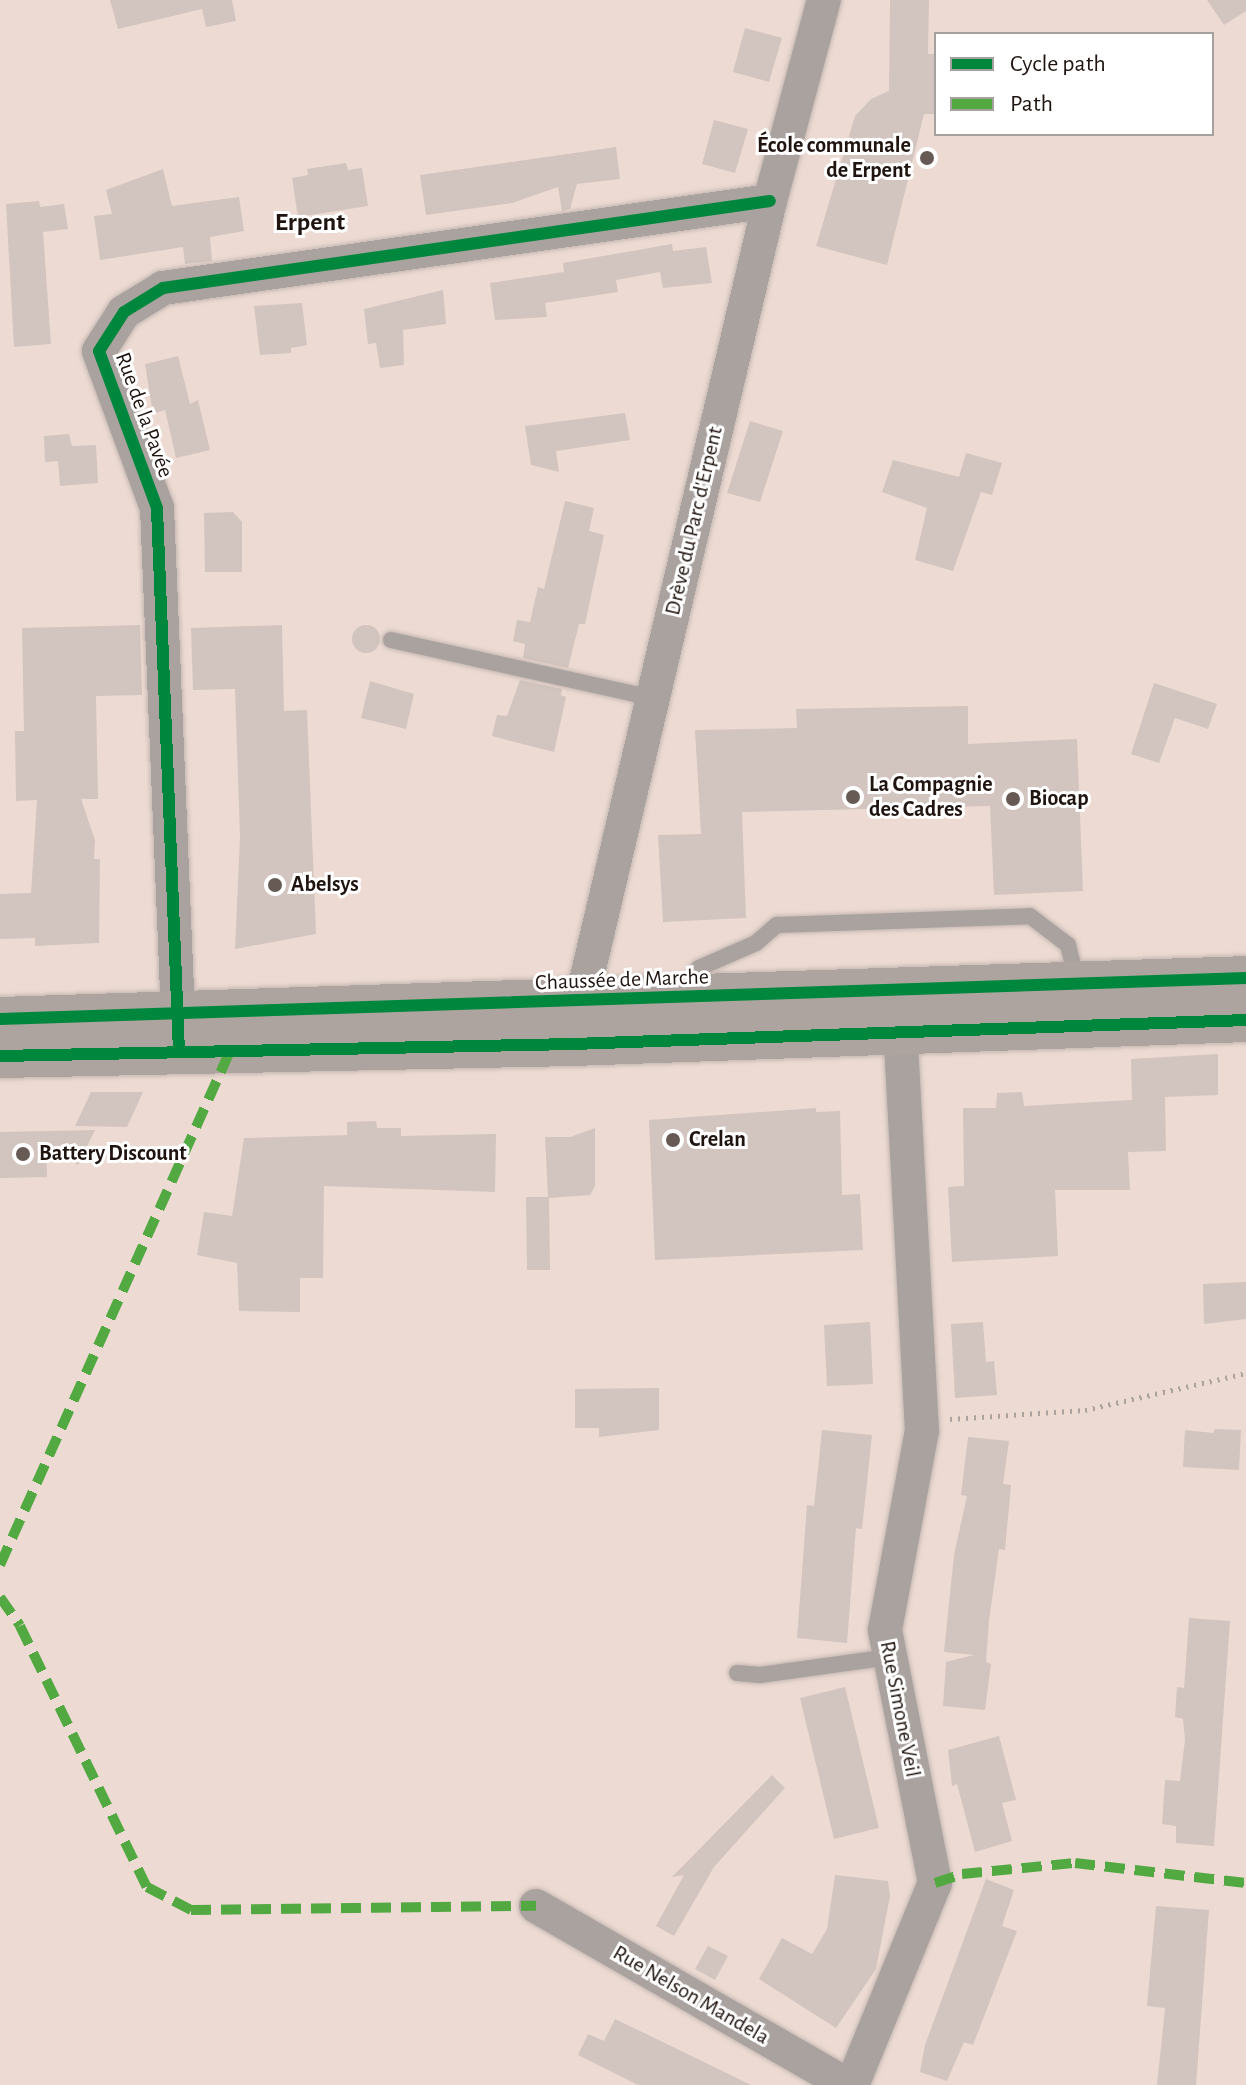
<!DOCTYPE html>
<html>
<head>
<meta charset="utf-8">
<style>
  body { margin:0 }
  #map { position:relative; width:1246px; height:2085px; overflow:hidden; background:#eddbd3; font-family:"Alegreya Sans",sans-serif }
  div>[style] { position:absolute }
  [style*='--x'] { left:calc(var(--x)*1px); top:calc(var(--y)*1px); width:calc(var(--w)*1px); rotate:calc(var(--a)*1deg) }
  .building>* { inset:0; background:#d2c4be }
  .round { border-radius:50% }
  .path>* { height:5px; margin-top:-2.5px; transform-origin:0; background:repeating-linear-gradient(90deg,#aba29e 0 2px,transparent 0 8px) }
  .roads { filter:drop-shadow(0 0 2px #c5b8b2) drop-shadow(0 0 2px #c5b8b2) }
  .lane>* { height:16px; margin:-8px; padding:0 8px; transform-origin:8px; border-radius:8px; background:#a9a29f }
  .street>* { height:34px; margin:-17px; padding:0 17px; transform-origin:17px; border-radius:17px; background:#a9a29f }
  .primary>* { height:44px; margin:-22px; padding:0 22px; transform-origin:22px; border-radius:22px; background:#aea49f }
  .quiet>* { height:10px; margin-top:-5px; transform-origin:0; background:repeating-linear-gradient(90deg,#52a841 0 20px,transparent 0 30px) }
  .cycleway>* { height:12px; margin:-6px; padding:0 6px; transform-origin:6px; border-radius:6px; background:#00873e }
  .dots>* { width:22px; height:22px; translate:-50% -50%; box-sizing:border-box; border:4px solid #fff; border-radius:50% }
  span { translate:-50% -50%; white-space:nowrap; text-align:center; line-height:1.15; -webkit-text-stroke:6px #fff; paint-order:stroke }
  .poi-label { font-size:22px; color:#1f140f; font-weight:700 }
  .right { translate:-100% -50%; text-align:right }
  .left { translate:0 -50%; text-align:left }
  .street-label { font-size:22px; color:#1f140f }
  .quarter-label { font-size:26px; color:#1f140f; font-weight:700 }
  .legend { position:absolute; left:934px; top:32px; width:280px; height:104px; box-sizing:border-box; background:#fff; border:2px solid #a5a19f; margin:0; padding:10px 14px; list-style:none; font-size:24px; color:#1f140f }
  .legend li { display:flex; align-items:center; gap:16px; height:40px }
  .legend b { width:40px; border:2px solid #a5a19f }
</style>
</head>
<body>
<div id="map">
  <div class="building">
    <i style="clip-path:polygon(110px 0,232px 0,236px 21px,206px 27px,202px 9px,118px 29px)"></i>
    <i style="clip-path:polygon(890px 0,929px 0,928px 54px,936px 54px,936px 114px,924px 114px,887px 265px,816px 246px,855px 116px,871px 99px,889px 91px)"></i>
    <i style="clip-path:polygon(1207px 0,1246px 0,1246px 11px,1224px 25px)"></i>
    <i style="clip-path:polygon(745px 28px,782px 38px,769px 82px,733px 72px)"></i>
    <i style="clip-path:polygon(714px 120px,748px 129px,735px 173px,702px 164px)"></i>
    <i style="clip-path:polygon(616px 147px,620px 179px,577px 184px,570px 209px,562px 211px,558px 187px,512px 203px,426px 215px,420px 175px)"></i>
    <i style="clip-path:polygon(346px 163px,348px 170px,362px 168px,368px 206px,298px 217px,292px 178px,308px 175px,307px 169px)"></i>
    <i style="clip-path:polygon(163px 169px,172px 206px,239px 197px,244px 231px,210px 237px,212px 261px,185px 264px,183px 247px,100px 260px,94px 216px,112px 214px,106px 190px)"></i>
    <i style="clip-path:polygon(39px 201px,40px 207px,64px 204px,68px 229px,43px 232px,51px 344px,14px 347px,6px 204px)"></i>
    <i style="clip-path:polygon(672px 244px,673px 251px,706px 247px,712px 283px,663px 288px,660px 272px,616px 280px,618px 292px,545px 303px,547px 317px,495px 320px,490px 283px,564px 272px,563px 263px)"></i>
    <i style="clip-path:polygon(443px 290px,446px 324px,403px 330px,404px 365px,380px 368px,376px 343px,368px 344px,364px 309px)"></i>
    <i style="clip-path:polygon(302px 303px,307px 345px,291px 348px,291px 353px,260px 355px,254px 306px)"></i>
    <i style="clip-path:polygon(178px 356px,190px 404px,198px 400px,210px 450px,176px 458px,165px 410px,153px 414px,145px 364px)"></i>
    <i style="clip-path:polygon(625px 413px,630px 440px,556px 451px,559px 472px,531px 465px,525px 426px)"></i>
    <i style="clip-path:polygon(750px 421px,783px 431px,760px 502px,727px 493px)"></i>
    <i style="clip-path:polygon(69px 434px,72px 446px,96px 445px,98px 483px,60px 486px,58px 461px,45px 462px,44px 436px)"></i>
    <i style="clip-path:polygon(966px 453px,1002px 463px,992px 495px,981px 492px,953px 571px,915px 560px,927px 508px,882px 492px,893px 460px,959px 477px)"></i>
    <i style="clip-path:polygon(565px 501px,594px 508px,589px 531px,604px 535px,585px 624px,579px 624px,568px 668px,523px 658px,525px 644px,513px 641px,517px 620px,530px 622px,538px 587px,544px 589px)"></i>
    <i style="clip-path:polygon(233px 512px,242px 522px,242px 572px,205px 572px,204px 513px)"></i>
    <i style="clip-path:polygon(140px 625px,142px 695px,96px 696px,98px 799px,81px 799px,95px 840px,94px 859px,100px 859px,99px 943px,35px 946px,35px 938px,0 939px,0 894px,31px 893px,37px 800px,16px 801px,15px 731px,24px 731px,22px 628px)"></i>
    <i style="clip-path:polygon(282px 625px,284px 711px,307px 710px,316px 934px,235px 949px,240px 837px,235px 689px,193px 690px,191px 628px)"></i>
    <i class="round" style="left:352px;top:625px;width:28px;height:28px"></i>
    <i style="clip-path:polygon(520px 680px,562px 689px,561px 695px,566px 697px,554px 752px,492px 736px,497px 715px,507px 716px)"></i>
    <i style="clip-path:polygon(370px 681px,414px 694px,406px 729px,361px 718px)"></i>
    <i style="clip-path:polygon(1154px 683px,1217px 704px,1208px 729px,1175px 718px,1159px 763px,1131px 754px)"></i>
    <i style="clip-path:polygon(968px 706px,968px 744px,1077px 739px,1083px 891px,994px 895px,990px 806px,742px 812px,746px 918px,663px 922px,658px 835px,701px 834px,695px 730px,797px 728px,796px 709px)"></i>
    <i style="clip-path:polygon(1218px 1054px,1218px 1095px,1165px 1097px,1166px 1151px,1128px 1152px,1130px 1190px,1055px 1190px,1058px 1256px,952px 1262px,948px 1187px,964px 1186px,963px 1108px,996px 1108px,997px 1093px,1022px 1092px,1024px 1106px,1132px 1100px,1131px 1059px)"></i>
    <i style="clip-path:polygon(91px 1092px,143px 1092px,127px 1127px,75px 1126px)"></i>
    <i style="clip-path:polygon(816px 1108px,816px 1112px,840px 1111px,842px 1195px,860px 1194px,863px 1250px,655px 1260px,649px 1120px)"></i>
    <i style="clip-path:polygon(376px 1121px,377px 1128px,401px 1128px,401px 1136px,496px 1134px,495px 1192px,324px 1186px,323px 1278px,300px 1278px,300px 1312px,239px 1311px,237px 1263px,197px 1255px,204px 1212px,232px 1216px,244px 1138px,347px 1135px,347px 1122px)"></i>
    <i style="clip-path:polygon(595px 1128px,595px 1186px,590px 1195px,549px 1198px,550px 1270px,527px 1270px,526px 1197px,548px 1197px,545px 1137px,570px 1137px)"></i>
    <i style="clip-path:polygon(95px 1130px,78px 1165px,46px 1147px,47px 1177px,0 1178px,0 1132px)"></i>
    <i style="clip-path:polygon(1246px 1282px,1246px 1319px,1204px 1324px,1203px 1284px)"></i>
    <i style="clip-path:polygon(870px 1322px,873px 1384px,827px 1386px,824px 1325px)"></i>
    <i style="clip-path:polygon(983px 1322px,986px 1362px,994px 1361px,997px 1395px,955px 1398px,951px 1324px)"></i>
    <i style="clip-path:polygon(659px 1388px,659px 1430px,599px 1437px,599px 1428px,575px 1428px,575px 1389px)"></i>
    <i style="clip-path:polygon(1215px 1429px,1241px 1430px,1239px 1470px,1183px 1467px,1185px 1430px,1213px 1433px)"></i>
    <i style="clip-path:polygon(822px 1430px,872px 1435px,862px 1529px,856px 1528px,847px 1643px,797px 1638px,807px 1505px,814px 1506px)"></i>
    <i style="clip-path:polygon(968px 1437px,1009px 1441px,1003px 1484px,1011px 1485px,1005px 1550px,999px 1549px,989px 1621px,986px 1662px,991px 1664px,985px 1710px,943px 1706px,946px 1662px,974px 1655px,944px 1652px,954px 1555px,967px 1496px,961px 1495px)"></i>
    <i style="clip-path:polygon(1189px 1618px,1230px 1621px,1214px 1846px,1176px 1843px,1176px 1826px,1162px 1824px,1165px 1780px,1180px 1781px,1185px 1740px,1183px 1719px,1175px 1717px,1177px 1687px,1184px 1688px)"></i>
    <i style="clip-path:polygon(845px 1687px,879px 1828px,834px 1839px,800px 1698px)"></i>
    <i style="clip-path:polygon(999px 1736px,1016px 1800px,1002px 1803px,1012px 1841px,975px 1852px,957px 1784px,952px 1786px,948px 1750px)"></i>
    <i style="clip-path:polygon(772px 1775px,785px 1788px,714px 1867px,674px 1936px,656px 1926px,684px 1875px,672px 1877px)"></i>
    <i style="clip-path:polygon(835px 1875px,888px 1881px,890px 1896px,876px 1969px,836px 2028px,759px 1979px,782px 1938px,812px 1954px,827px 1929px)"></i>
    <i style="clip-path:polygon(986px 1879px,1014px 1890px,1002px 1926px,1017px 1931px,973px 2045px,964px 2042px,947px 2081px,920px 2072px,925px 2045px)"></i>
    <i style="clip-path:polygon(1156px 1906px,1209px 1910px,1196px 2085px,1157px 2085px,1165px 2008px,1147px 2006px)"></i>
    <i style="clip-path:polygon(708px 1946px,728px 1956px,715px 1980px,695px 1969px)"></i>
    <i style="clip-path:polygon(615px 2019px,669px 2045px,751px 2085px,638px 2085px,578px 2055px,588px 2034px,604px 2041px)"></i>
  </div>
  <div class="path">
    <i style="--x:950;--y:1419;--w:135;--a:-3.8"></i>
    <i style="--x:1085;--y:1410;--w:165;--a:-12.9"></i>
  </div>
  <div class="roads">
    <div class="lane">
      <i style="--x:391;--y:640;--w:267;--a:12.5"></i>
      <i style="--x:685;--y:990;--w:26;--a:-58"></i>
      <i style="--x:699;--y:968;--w:62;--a:-23.7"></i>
      <i style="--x:756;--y:943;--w:28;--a:-41"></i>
      <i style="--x:777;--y:925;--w:253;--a:-2"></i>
      <i style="--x:1030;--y:916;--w:48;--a:37.3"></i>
      <i style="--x:1068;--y:945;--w:36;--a:76"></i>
      <i style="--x:737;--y:1673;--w:23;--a:5"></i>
      <i style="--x:760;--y:1675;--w:131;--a:-7.9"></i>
    </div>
    <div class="street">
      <i style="--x:576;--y:1024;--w:846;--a:-76.74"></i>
      <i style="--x:770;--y:201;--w:208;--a:-75"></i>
      <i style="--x:179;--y:1039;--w:531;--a:-92.37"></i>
      <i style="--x:157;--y:508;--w:167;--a:-110.3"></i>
      <i style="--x:99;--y:351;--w:46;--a:-57.3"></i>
      <i style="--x:124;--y:312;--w:46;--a:-31.6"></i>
      <i style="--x:163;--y:288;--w:613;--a:-8.16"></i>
      <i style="--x:536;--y:1906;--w:359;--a:29.9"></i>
      <i style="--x:852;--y:2085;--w:218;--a:-67.7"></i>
      <i style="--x:935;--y:1883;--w:258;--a:-101.2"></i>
      <i style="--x:885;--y:1630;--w:202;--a:-79.5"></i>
      <i style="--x:922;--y:1431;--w:421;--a:-93.1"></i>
    </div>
    <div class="primary">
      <i style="--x:0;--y:1019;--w:1247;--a:-1.88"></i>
      <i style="--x:0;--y:1056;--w:573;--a:-1.2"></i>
      <i style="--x:573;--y:1044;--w:673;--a:-2.04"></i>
    </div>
  </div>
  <div class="quiet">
    <i style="--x:0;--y:1565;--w:563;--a:-65.89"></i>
    <i style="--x:0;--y:1597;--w:35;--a:55"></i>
    <i style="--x:20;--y:1626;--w:290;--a:64.1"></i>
    <i style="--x:147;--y:1887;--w:50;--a:27.6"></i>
    <i style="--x:191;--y:1910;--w:345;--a:-0.7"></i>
    <i style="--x:935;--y:1883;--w:28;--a:-18"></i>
    <i style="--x:962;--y:1874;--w:114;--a:-5.6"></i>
    <i style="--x:1075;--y:1863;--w:172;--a:6.7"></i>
  </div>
  <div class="cycleway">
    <i style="--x:0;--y:1019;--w:1247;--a:-1.88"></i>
    <i style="--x:179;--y:1052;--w:544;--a:-92.32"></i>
    <i style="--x:157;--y:508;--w:167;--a:-110.3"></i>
    <i style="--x:99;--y:351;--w:46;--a:-57.3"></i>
    <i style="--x:124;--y:312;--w:46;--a:-31.6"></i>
    <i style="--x:163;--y:288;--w:613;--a:-8.16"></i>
    <i style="--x:0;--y:1056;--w:573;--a:-1.2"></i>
    <i style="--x:573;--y:1044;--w:673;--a:-2.04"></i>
  </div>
  <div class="dots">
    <i style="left:927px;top:158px;background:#675a54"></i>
    <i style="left:853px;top:797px;background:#675a54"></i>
    <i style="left:1013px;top:799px;background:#675a54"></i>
    <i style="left:275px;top:885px;background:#675a54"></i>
    <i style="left:673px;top:1140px;background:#675a54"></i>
    <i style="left:23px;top:1154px;background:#675a54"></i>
  </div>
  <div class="poi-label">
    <span class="right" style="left:911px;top:158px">École communale<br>de Erpent</span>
    <span class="left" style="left:869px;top:797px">La Compagnie<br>des Cadres</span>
    <span class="left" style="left:1029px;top:799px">Biocap</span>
    <span class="left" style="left:291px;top:885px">Abelsys</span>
    <span class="left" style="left:689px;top:1140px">Crelan</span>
    <span class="left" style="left:39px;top:1154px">Battery Discount</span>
  </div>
  <div class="street-label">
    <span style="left:144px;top:415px;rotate:70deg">Rue de la Pavée</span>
    <span style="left:694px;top:521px;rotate:-77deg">Drève du Parc d'Erpent</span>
    <span style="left:622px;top:980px;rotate:-2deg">Chaussée de Marche</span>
    <span style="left:900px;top:1709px;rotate:79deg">Rue Simone Veil</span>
    <span style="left:691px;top:1995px;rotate:30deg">Rue Nelson Mandela</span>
  </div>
  <div class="quarter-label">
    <span style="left:310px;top:223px">Erpent</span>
  </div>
  <ul class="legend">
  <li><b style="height:10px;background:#00873e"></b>Cycle path</li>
  <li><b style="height:10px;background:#52a841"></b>Path</li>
  </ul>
</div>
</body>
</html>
